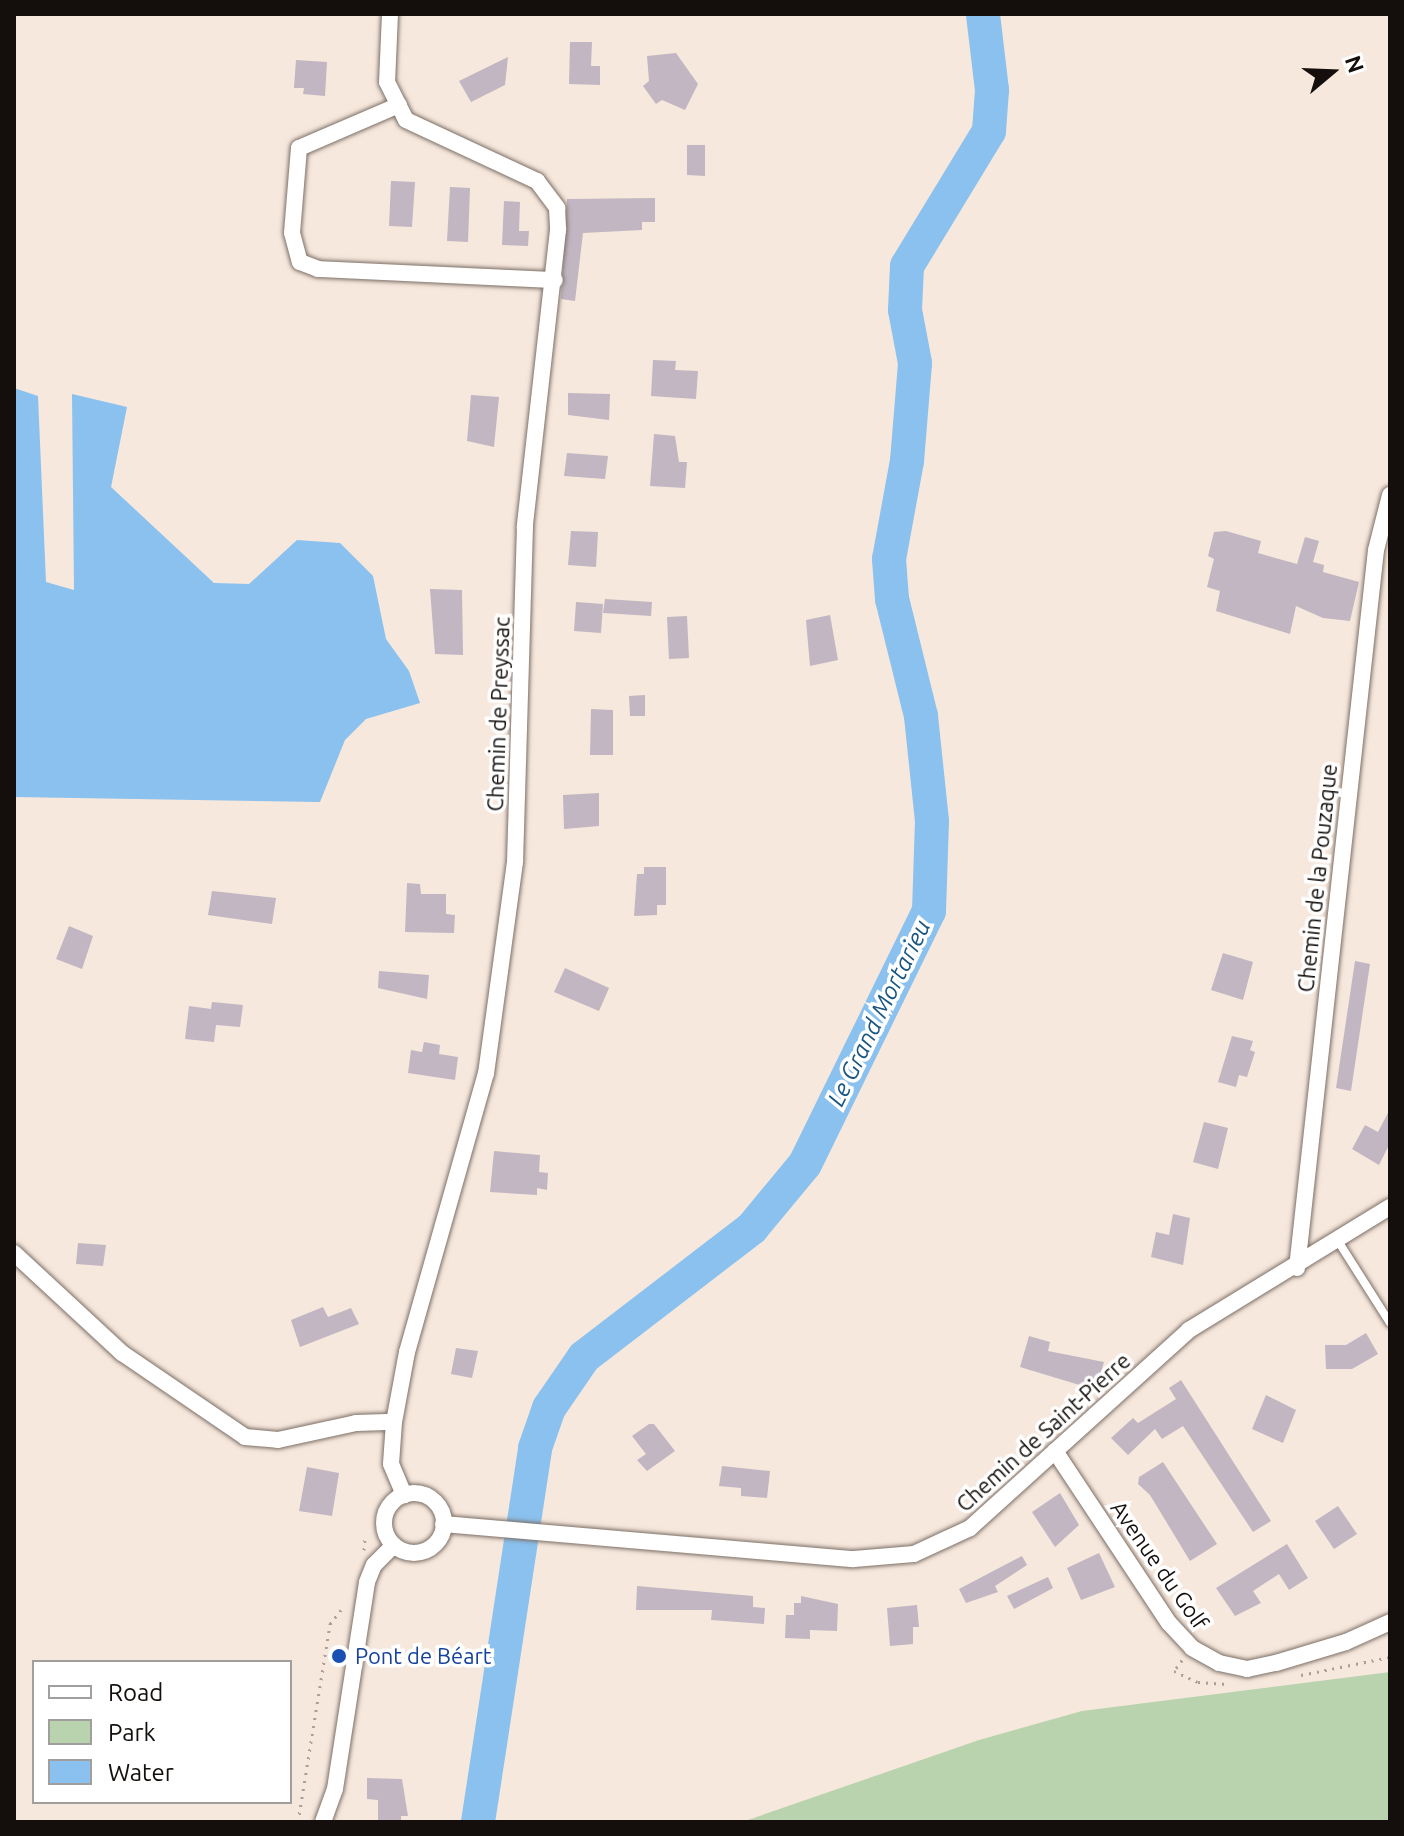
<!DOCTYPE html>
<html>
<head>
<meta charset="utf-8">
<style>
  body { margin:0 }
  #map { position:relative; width:1404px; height:1836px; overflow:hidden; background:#f7e8dd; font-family:Ubuntu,sans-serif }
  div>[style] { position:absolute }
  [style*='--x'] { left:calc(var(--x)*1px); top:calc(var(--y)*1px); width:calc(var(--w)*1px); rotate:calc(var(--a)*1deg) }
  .green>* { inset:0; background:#b9d3ae }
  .water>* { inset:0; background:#8ac1ee }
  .river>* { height:34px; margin:-17px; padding:0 17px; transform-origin:17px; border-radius:17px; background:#8ac1ee }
  .building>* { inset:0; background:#c1b6c2 }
  .path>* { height:3px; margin-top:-1.5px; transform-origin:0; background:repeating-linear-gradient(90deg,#ab9f97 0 2px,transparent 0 8px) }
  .roads { filter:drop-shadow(0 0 2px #7c6f66) drop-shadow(0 0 2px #7c6f66) }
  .service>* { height:8px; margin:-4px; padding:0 4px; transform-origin:4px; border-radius:4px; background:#fff }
  .minor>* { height:16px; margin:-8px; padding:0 8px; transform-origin:8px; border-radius:8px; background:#fff }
  .minor>.ring { margin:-8px; padding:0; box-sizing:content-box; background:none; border:16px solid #fff; border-radius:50% }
  .dots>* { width:22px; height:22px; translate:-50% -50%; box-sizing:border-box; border:4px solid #fff; border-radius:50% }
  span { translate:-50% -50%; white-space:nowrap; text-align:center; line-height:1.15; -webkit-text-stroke:7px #fff; paint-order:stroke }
  .street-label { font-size:22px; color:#140f0c }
  .transit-label { font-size:22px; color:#164399 }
  .left { translate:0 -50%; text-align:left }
  .water-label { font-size:24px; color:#195681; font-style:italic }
  .frame { position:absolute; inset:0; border:16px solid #140f0c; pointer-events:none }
  .legend { position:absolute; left:32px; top:1660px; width:260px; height:144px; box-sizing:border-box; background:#fff; border:2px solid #a19f9e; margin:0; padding:10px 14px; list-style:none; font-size:24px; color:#140f0c }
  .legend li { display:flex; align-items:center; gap:16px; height:40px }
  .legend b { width:40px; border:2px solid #a19f9e }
  .north { position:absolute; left:1292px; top:32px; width:80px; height:80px; -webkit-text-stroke:6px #fff; paint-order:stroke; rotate:71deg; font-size:22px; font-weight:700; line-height:32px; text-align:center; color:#140f0c }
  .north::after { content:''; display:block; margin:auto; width:28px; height:36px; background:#140f0c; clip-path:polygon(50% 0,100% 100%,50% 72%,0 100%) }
</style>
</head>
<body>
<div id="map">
  <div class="green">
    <i style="clip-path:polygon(1390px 1672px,1390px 1822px,742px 1822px,979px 1740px,1082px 1711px)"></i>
  </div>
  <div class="water">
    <i style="clip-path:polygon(14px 388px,38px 396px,46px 582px,74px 590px,72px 394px,127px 407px,111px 487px,214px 583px,249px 584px,297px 540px,340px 543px,373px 576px,386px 639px,409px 671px,420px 703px,366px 719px,345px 740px,320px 802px,14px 797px)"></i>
  </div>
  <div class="river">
    <i style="--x:478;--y:1822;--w:378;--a:-81.3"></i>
    <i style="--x:535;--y:1448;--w:42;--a:-70.7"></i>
    <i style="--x:549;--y:1408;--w:62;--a:-55.5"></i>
    <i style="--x:584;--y:1357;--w:212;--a:-37.5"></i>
    <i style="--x:752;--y:1228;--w:83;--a:-50.4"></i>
    <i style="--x:805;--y:1164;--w:282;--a:-63.9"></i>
    <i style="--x:929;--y:911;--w:90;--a:-88.1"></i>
    <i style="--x:932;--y:821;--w:106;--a:-96"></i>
    <i style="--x:921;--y:716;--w:121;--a:-103.9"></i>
    <i style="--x:892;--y:599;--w:40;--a:-94.3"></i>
    <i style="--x:889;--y:559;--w:100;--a:-79.6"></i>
    <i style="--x:907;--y:461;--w:98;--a:-85.3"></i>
    <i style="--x:915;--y:363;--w:54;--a:-100.7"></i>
    <i style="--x:905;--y:310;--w:44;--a:-87.4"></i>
    <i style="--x:907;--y:266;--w:158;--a:-58.7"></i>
    <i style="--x:989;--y:131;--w:41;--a:-85.8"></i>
    <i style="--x:992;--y:90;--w:77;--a:-96.8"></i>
  </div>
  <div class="building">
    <i style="clip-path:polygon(570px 42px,592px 42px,591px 66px,600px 66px,600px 85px,569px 84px)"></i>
    <i style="clip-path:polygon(676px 53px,698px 84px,685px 110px,662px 100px,656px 104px,643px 86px,649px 81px,647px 56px)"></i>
    <i style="clip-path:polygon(508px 57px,505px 85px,471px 102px,459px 81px)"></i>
    <i style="clip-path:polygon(296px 60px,327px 62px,325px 96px,303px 94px,304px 88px,294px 88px)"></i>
    <i style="clip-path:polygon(687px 145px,705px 145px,705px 176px,687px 175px)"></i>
    <i style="clip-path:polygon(391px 181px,415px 182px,412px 227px,389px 226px)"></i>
    <i style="clip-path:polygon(450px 187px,470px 188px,468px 242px,447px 241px)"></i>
    <i style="clip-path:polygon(655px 198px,655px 222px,642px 222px,642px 230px,583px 233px,575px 301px,561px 299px,567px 199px)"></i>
    <i style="clip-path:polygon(504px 201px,520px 202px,519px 231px,529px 231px,528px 246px,502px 245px)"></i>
    <i style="clip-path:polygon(653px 360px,676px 361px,675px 370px,698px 371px,696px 399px,651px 396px)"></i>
    <i style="clip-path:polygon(568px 393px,610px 394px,609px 420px,568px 415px)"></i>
    <i style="clip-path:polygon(471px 395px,499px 397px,494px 447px,467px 441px)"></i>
    <i style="clip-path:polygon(654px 434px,675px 436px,679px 462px,687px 462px,685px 488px,650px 486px)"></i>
    <i style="clip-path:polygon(567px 453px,608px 456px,605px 479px,564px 476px)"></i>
    <i style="clip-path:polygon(571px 531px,598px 532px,596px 567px,568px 565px)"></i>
    <i style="clip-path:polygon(1226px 531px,1261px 541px,1258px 553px,1297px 564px,1305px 537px,1319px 541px,1313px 562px,1324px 565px,1323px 572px,1359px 582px,1350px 621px,1323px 618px,1296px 606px,1290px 634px,1216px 611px,1220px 591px,1207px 587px,1214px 559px,1208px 556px,1214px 532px)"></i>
    <i style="clip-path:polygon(430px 589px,462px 590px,463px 655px,435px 654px)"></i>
    <i style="clip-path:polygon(605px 599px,652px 602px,651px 616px,603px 613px)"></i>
    <i style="clip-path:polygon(576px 602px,603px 604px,601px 633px,574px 631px)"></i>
    <i style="clip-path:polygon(830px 615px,838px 660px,810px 666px,806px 620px)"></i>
    <i style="clip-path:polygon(687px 616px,689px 658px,669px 659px,667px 617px)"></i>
    <i style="clip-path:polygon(645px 695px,645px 716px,630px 716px,629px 696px)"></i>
    <i style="clip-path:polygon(591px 709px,613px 710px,613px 755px,590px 755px)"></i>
    <i style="clip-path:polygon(599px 793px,599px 826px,564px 829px,563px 795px)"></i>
    <i style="clip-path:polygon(644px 867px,666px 867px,666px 905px,657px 905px,657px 915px,634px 916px,637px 874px,644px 874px)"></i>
    <i style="clip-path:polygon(407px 883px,420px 884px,421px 894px,446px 894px,446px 914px,455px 915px,454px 933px,405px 932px)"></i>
    <i style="clip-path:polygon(212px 891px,276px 898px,272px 924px,208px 915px)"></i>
    <i style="clip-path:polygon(69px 926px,93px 936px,82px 969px,56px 959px)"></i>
    <i style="clip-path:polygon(1223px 953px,1253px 962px,1243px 1000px,1211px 990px)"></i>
    <i style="clip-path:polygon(1355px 961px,1370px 964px,1351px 1091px,1336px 1088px)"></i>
    <i style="clip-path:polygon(565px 968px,609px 988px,599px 1011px,554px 992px)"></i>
    <i style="clip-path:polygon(379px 971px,429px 975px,427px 999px,378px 988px)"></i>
    <i style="clip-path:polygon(212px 1002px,243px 1005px,240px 1027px,216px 1025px,214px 1042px,185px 1039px,189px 1006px,211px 1009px)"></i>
    <i style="clip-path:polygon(1232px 1036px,1253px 1041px,1250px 1050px,1255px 1052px,1247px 1077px,1239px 1075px,1236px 1087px,1218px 1082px)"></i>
    <i style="clip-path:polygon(424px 1042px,440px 1045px,439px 1054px,458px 1057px,455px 1080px,408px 1073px,411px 1050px,422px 1052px)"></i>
    <i style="clip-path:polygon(1390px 1109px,1390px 1143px,1379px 1165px,1352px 1149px,1365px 1125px,1378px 1132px)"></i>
    <i style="clip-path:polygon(1204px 1122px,1228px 1128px,1218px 1169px,1193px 1162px)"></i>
    <i style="clip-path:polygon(494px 1151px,540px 1155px,539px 1172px,548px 1173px,547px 1190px,537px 1188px,537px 1195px,490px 1192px)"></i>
    <i style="clip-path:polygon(1173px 1214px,1190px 1218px,1183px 1265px,1151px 1257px,1156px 1232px,1169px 1235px)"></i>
    <i style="clip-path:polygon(78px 1243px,106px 1245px,103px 1266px,76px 1264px)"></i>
    <i style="clip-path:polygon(323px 1307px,328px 1317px,351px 1308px,359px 1324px,300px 1347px,291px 1320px)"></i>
    <i style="clip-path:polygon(1366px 1333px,1378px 1354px,1352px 1369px,1326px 1369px,1325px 1345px,1346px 1345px)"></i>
    <i style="clip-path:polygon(1029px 1336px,1050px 1342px,1048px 1351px,1104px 1362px,1096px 1390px,1020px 1367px)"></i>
    <i style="clip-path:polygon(456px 1348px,478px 1351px,472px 1378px,451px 1374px)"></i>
    <i style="clip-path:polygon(1181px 1380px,1271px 1521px,1253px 1532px,1183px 1426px,1162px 1439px,1155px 1429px,1128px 1455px,1111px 1438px,1133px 1418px,1138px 1423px,1176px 1399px,1169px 1388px)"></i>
    <i style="clip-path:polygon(1266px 1395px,1296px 1410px,1283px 1443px,1252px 1429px)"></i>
    <i style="clip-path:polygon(649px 1424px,654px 1424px,675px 1451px,647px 1471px,637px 1460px,646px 1454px,632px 1436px)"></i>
    <i style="clip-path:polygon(1163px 1462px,1217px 1544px,1190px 1561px,1150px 1495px,1138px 1484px,1139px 1477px)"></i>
    <i style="clip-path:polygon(722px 1466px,770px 1471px,767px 1498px,741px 1496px,741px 1488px,719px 1486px)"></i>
    <i style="clip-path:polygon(307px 1467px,339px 1473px,332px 1516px,299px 1511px)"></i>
    <i style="clip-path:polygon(1060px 1493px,1079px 1525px,1055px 1547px,1032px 1512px)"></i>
    <i style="clip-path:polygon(1338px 1506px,1357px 1534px,1334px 1549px,1315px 1521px)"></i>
    <i style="clip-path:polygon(1287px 1544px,1308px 1578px,1289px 1590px,1279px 1574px,1253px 1591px,1261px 1603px,1235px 1616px,1216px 1588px)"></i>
    <i style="clip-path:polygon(1099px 1553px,1115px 1587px,1081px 1600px,1067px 1568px)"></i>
    <i style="clip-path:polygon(1022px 1556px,1027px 1565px,995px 1586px,998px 1592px,966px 1603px,959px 1589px)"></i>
    <i style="clip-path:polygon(1048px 1577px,1053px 1588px,1014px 1609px,1007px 1596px)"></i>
    <i style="clip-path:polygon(637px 1586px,753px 1596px,753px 1607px,765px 1608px,764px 1624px,711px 1620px,712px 1610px,636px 1610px)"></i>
    <i style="clip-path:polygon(801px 1596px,838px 1604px,837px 1631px,810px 1630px,810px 1639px,785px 1638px,786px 1615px,794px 1615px,794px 1603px,801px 1603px)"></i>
    <i style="clip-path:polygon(917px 1605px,919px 1627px,913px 1627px,913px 1644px,890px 1646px,887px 1608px)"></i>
    <i style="clip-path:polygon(367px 1778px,402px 1779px,408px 1816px,401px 1816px,401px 1822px,378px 1822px,378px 1800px,367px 1799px)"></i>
  </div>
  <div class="path">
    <i style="--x:364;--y:1550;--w:11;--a:-85"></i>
    <i style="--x:1182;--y:1660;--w:14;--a:126"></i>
    <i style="--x:1174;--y:1671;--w:26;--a:25"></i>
    <i style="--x:1198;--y:1682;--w:32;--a:4"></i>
    <i style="--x:1301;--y:1675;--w:91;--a:-11.4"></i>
    <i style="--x:298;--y:1822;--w:201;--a:-80.8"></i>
    <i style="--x:330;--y:1624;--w:23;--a:-52"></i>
  </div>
  <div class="roads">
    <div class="service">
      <i style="--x:1338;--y:1241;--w:97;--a:57.6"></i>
    </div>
    <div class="minor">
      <i style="--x:390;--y:14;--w:68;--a:92.5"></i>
      <i style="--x:387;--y:82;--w:42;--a:63.4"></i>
      <i style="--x:406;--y:120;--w:145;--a:25"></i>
      <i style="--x:537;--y:181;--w:34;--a:53"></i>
      <i style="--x:557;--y:208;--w:22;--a:87"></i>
      <i style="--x:558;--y:230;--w:298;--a:96.4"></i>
      <i style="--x:525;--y:526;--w:336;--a:91.7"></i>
      <i style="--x:515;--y:862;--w:213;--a:97.8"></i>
      <i style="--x:486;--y:1073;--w:290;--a:105.8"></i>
      <i style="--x:407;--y:1352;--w:71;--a:100.5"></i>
      <i style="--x:394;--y:1422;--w:42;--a:94.1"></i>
      <i style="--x:391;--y:1464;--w:34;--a:67"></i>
      <i style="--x:399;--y:105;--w:109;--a:156.7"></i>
      <i style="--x:299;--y:148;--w:85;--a:94.7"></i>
      <i style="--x:292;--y:233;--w:30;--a:75"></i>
      <i style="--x:300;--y:262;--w:19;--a:21"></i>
      <i style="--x:318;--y:269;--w:237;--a:2.7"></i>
      <i style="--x:14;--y:1253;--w:147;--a:42.8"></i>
      <i style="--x:122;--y:1353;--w:149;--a:34.3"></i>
      <i style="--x:245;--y:1437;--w:33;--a:5"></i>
      <i style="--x:278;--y:1440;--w:80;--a:-12.3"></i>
      <i style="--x:356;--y:1423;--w:38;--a:-2"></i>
      <i style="--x:1297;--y:1268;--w:722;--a:-83.72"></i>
      <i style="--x:1376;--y:550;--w:57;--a:-75.7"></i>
      <i style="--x:1055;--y:1451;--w:206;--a:56.5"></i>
      <i style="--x:1169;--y:1623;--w:34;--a:47"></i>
      <i style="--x:1192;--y:1648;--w:31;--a:29"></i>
      <i style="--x:1219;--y:1663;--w:29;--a:12"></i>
      <i style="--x:1247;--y:1669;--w:30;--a:-12"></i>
      <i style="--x:1276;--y:1663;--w:73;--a:-16.7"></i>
      <i style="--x:1346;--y:1642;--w:48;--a:-24.4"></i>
      <i class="ring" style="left:384px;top:1493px;width:44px;height:44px"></i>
      <i style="--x:443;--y:1524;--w:412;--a:4.9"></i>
      <i style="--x:854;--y:1559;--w:60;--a:-4.8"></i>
      <i style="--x:914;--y:1554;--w:62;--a:-24.9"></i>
      <i style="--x:970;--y:1528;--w:295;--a:-42.1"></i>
      <i style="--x:1189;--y:1330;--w:236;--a:-31.5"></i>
      <i style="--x:323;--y:1822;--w:35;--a:-70"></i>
      <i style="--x:335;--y:1789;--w:209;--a:-81.2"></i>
      <i style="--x:367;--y:1582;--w:18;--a:-68"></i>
      <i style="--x:374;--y:1565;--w:28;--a:-45"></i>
    </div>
  </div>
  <div class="dots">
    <i style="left:339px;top:1656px;background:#1a4fb4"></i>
  </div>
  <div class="street-label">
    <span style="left:498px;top:714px;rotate:-88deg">Chemin de Preyssac</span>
    <span style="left:1317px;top:878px;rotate:-84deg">Chemin de la Pouzaque</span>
    <span style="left:1043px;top:1432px;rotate:-42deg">Chemin de Saint-Pierre</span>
    <span style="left:1160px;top:1565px;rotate:55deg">Avenue du Golf</span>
  </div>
  <div class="transit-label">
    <span class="left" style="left:355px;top:1656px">Pont de Béart</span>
  </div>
  <div class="water-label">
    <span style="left:879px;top:1013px;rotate:-64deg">Le Grand Mortarieu</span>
  </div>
  <div class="frame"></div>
  <ul class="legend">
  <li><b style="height:10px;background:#fff"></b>Road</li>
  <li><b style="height:22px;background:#b9d3ae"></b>Park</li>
  <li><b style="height:22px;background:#8ac1ee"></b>Water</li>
  </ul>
  <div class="north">N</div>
</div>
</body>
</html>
